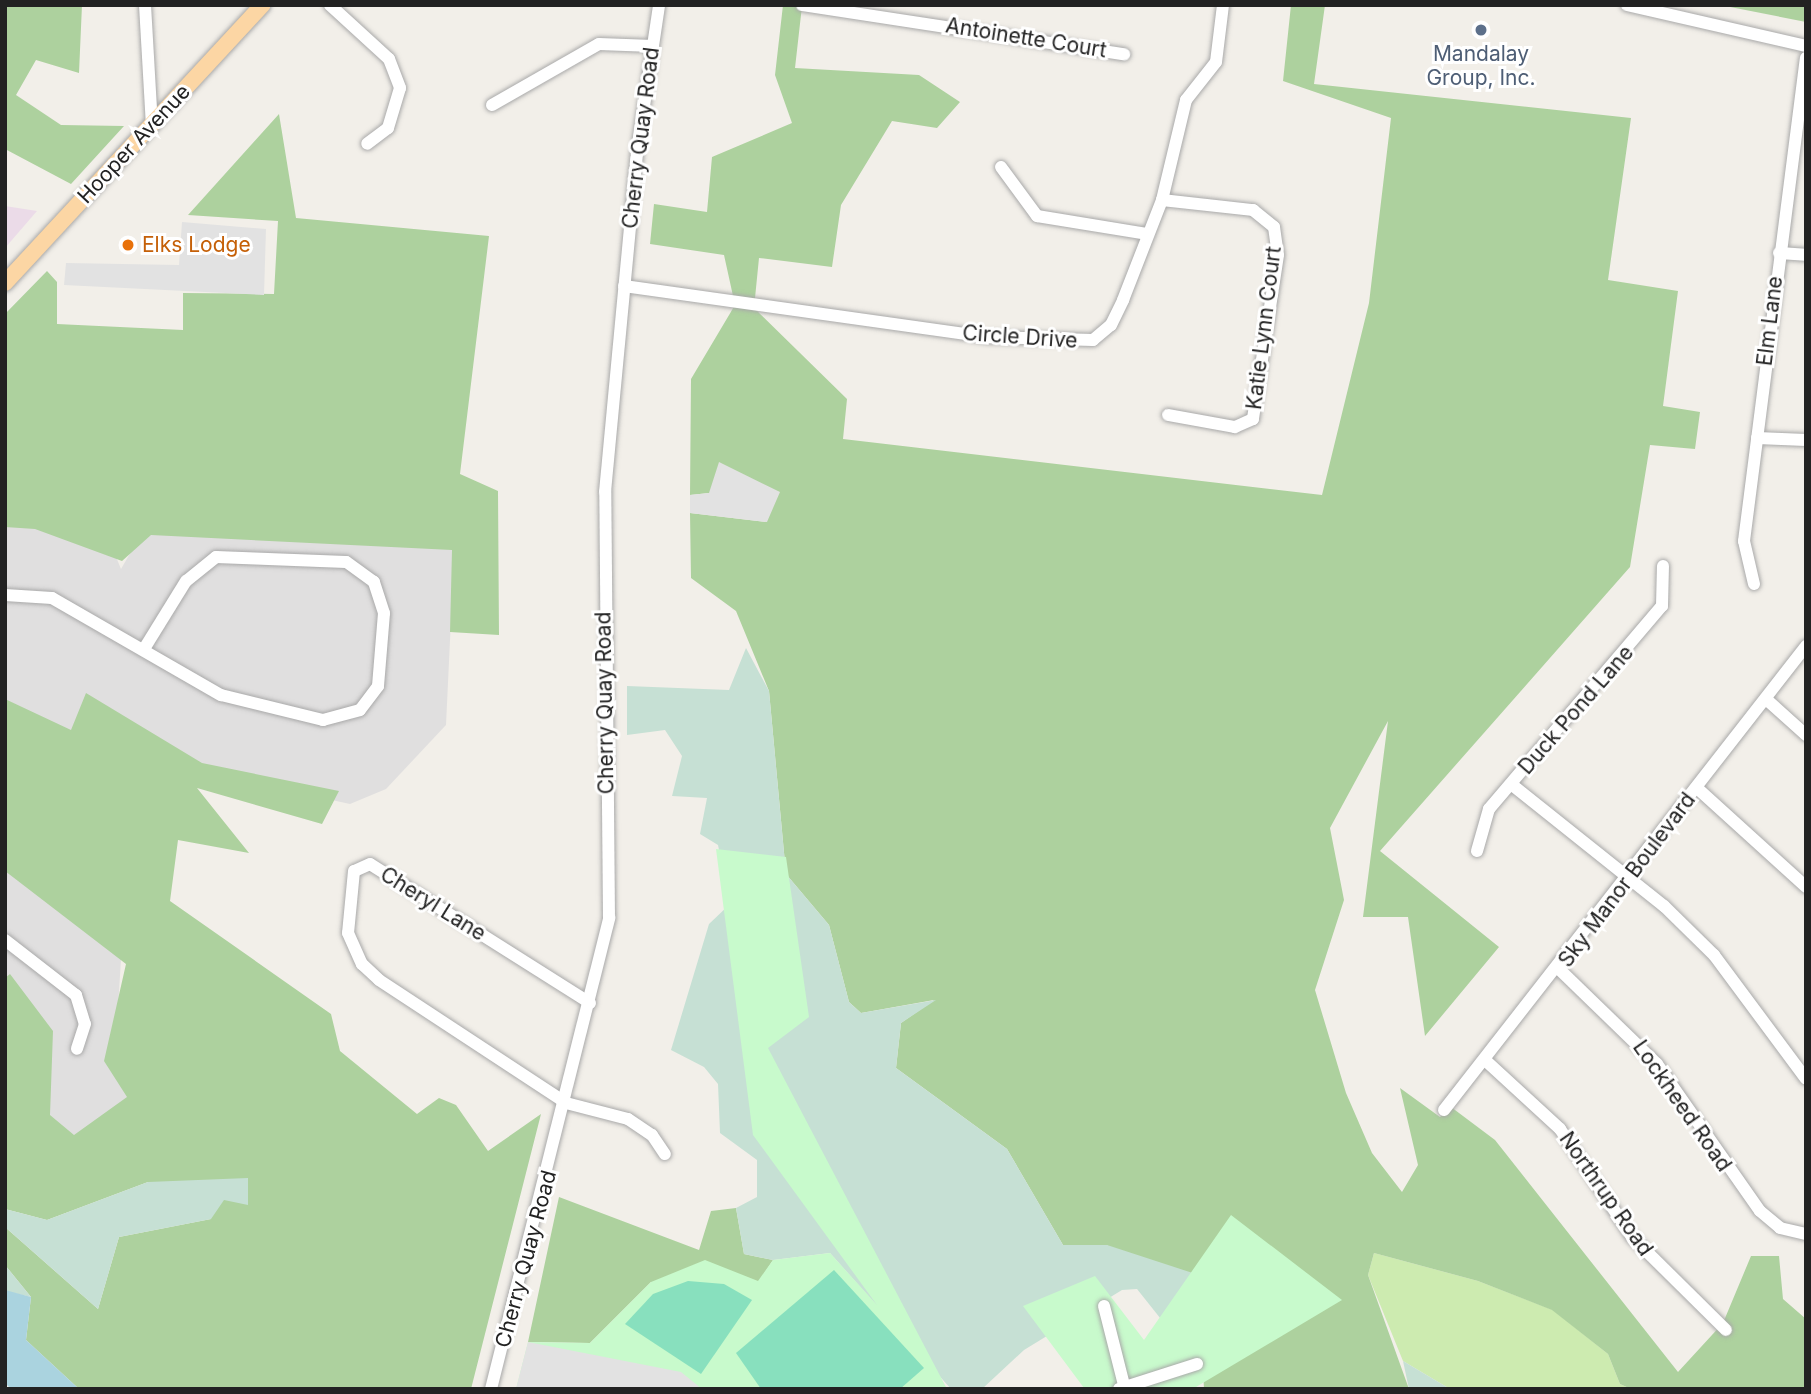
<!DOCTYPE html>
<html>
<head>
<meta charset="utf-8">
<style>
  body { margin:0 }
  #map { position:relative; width:1811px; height:1394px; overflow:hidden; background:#f2efe9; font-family:Inter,sans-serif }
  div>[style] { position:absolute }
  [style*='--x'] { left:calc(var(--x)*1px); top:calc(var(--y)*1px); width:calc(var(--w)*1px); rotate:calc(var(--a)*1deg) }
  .residential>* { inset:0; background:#e0dfdf }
  .industrial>* { inset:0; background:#ebdbe8 }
  .grass>* { inset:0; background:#cdebb0 }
  .forest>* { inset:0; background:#add19e }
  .wetland>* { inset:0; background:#c6e0d4 }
  .park>* { inset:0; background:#c8facc }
  .pitch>* { inset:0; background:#88e0be }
  .parking>* { inset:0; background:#e2e2e2 }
  .water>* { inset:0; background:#aad3df }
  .roads { filter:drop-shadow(0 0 2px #a9a9a9) drop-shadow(0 0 2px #a9a9a9) }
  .minor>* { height:12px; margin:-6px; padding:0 6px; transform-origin:6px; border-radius:6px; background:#fff }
  .major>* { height:16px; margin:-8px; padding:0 8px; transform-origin:8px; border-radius:8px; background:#fcd6a4 }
  .dots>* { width:19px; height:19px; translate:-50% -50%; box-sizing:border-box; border:4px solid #fff; border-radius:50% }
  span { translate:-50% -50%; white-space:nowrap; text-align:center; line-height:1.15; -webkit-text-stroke:6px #fff; paint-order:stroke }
  .street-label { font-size:21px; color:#222 }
  .service-label { font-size:21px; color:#4e5e75 }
  .food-label { font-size:21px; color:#c56008 }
  .left { translate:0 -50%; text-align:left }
  .frame { position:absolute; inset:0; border:7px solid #222; pointer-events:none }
</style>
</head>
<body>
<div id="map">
  <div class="residential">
    <i style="clip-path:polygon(5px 516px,114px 552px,121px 569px,147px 524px,455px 535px,446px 725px,386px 789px,350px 804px,75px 744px,5px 707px)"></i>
    <i style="clip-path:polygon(5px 852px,122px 943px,115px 1056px,138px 1106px,72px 1158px,37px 1127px,5px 1021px)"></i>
  </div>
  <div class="industrial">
    <i style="clip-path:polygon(5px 206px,37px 211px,5px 248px)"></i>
  </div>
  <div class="grass">
    <i style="clip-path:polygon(1374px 1253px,1478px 1281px,1553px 1310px,1608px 1354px,1620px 1384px,1631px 1389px,1450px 1389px,1403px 1361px,1368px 1275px)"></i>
  </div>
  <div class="forest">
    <i style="clip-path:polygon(5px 5px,82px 5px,79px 73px,36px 60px,16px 95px,61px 125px,124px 126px,71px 184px,5px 149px)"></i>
    <i style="clip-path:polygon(783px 5px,802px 6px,795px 68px,919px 75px,960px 102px,937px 128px,892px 121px,841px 205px,832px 267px,759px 258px,754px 308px,847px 399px,843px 439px,1322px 495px,1369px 303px,1391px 118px,1283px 81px,1291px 5px,1325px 5px,1314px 84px,1631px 118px,1608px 280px,1678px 291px,1663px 406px,1700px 412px,1695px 449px,1650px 445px,1630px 567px,1380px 851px,1499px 947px,1425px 1036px,1408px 917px,1363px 917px,1388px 721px,1330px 828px,1344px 900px,1315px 990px,1346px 1093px,1372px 1153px,1402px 1192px,1418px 1165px,1400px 1088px,1440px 1117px,1451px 1107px,1495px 1140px,1678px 1372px,1723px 1323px,1751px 1256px,1779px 1256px,1783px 1299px,1806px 1319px,1806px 1389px,1631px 1389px,1620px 1384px,1608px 1354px,1552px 1310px,1478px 1281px,1374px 1253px,1368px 1275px,1409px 1389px,1204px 1389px,1203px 1371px,1107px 1245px,1063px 1245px,1007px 1149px,896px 1068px,901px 1023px,934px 1000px,861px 1013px,849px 1002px,829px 925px,786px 874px,769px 691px,736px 611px,691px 578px,690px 513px,767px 522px,709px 493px,690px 495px,691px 379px,735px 305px,724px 255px,650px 244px,654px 204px,707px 212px,712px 157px,792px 123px,775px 75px)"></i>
    <i style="clip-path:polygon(1720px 5px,1806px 5px,1806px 22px)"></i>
    <i style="clip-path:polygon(279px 114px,296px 218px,489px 236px,460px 474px,498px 491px,499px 635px,450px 632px,452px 550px,151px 535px,122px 561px,35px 529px,5px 527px,5px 314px,47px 271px,57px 282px,57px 324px,183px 330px,183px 293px,274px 294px,278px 221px,188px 215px)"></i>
    <i style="clip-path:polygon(86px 693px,202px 763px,339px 791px,322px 824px,197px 788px,249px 853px,178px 840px,170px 901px,331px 1014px,340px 1051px,417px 1114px,439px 1098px,456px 1105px,488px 1151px,541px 1114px,471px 1389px,79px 1389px,26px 1340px,31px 1297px,5px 1265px,5px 1227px,98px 1309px,119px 1237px,211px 1219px,148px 1182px,47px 1220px,5px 1209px,5px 978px,10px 974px,53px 1031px,50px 1115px,74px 1135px,127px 1097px,104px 1061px,126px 964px,5px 871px,5px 699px,71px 730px)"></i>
    <i style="clip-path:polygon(559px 1197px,699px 1250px,711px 1211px,736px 1208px,744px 1254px,773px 1260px,759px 1281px,651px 1282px,590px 1343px,528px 1342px)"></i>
  </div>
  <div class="wetland">
    <i style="clip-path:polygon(746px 648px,769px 691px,786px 874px,829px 925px,849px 1002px,861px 1013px,936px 1000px,901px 1023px,896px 1068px,1007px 1149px,1063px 1245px,1107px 1245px,1211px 1279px,1176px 1338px,1137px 1289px,1122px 1290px,1024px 1350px,982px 1389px,951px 1389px,830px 1253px,773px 1260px,744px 1254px,736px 1208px,757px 1197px,757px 1160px,720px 1133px,718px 1084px,704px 1067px,671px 1050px,709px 924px,730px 904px,718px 845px,700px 834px,707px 798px,672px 796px,682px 756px,665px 730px,627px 735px,627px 686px,729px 690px)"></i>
    <i style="clip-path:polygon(248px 1178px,248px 1205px,224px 1200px,211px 1219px,119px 1237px,98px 1309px,5px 1227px,5px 1209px,47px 1220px,148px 1182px)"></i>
    <i style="clip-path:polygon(5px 1265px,31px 1297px,5px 1291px)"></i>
    <i style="clip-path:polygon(1403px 1361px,1450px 1389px,1409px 1389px)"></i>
  </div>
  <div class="park">
    <i style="clip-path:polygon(716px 849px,786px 857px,809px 1017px,768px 1048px,947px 1389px,516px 1389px,528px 1342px,590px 1343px,651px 1282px,705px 1260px,758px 1281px,773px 1260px,830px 1253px,877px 1305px,753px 1135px)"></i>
    <i style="clip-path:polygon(1231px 1215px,1342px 1300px,1196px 1387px,1084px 1388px,1023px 1306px,1095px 1276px,1144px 1340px)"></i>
  </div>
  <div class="pitch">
    <i style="clip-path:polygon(834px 1270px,924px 1368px,900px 1389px,761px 1389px,736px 1353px)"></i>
    <i style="clip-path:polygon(688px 1281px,724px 1284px,752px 1300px,701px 1374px,625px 1324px,653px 1294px)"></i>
  </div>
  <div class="parking">
    <i style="clip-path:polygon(182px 222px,266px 229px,264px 295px,64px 285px,66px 263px,179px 265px)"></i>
    <i style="clip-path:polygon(719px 462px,780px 492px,767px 522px,690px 513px,690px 495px,709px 493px)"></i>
    <i style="clip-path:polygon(528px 1342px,681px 1372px,702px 1389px,516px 1389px)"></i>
  </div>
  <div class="water">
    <i style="clip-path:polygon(5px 1290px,31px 1297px,26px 1340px,79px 1389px,11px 1389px,5px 1383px)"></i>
  </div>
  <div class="roads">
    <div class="minor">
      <i style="--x:145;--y:5;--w:120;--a:86.7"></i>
      <i style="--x:330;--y:5;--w:80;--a:42.5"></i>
      <i style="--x:389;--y:59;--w:31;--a:69"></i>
      <i style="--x:400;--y:88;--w:42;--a:106.7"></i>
      <i style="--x:388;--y:128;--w:26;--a:143"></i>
      <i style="--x:802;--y:5;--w:326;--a:8.7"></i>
      <i style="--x:1627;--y:5;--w:184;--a:12.9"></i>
      <i style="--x:492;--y:105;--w:123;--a:-29.7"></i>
      <i style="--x:599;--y:44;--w:54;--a:2.1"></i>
      <i style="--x:1001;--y:167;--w:61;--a:53.7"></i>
      <i style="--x:1037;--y:216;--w:111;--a:9.3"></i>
      <i style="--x:1162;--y:200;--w:92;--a:6.3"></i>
      <i style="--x:1253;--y:210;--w:27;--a:39"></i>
      <i style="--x:1274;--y:227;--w:28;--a:82"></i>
      <i style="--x:1278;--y:255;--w:166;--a:98.7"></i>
      <i style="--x:1253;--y:419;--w:20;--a:156"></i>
      <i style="--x:1235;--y:427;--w:68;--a:-169.8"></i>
      <i style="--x:1779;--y:253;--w:27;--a:4"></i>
      <i style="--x:624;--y:286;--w:369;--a:8"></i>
      <i style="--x:989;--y:337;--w:104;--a:1.7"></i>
      <i style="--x:1093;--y:340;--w:23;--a:-40"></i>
      <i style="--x:1111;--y:325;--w:28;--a:-64"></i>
      <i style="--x:1123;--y:300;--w:107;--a:-68.7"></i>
      <i style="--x:1162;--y:200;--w:103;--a:-76.5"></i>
      <i style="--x:1186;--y:100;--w:48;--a:-51.7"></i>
      <i style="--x:1216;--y:62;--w:57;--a:-83"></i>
      <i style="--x:1757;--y:438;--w:49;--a:2.3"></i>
      <i style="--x:1754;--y:584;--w:44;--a:-103.1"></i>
      <i style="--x:1744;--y:541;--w:487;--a:-82.7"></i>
      <i style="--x:5;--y:595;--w:47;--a:3.7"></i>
      <i style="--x:52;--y:598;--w:195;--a:29.9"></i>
      <i style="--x:221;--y:695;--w:105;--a:13.8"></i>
      <i style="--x:323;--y:720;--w:38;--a:-15"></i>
      <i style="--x:360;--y:710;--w:30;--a:-53"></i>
      <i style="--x:378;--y:686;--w:73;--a:-85.3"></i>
      <i style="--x:384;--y:613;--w:33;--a:-108"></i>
      <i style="--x:374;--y:582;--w:34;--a:-144"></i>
      <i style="--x:346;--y:562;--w:130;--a:-177.8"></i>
      <i style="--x:216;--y:557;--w:38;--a:141"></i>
      <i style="--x:186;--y:581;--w:80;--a:121.7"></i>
      <i style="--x:1766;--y:699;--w:54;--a:42"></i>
      <i style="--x:1511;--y:784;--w:196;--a:38.6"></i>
      <i style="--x:1664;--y:906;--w:70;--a:44.4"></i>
      <i style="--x:1714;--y:955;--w:154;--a:53.4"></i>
      <i style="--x:1697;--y:788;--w:147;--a:42.2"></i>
      <i style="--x:1477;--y:851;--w:44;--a:-74.1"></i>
      <i style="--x:1489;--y:809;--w:267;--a:-49.6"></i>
      <i style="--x:1662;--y:606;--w:40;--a:-88.6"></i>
      <i style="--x:5;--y:940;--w:90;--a:37.8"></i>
      <i style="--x:76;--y:995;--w:30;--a:73"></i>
      <i style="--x:85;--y:1024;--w:26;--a:108"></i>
      <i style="--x:1559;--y:969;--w:136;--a:44.1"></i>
      <i style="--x:1657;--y:1064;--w:179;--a:55"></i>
      <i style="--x:1760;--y:1211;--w:26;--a:40"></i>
      <i style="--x:1780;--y:1228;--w:27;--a:13"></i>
      <i style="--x:590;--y:1003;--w:260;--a:-147.7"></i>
      <i style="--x:370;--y:864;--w:17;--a:156"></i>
      <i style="--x:354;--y:871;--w:62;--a:95.5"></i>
      <i style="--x:348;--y:933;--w:34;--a:66"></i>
      <i style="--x:362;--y:964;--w:23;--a:43"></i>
      <i style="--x:379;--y:980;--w:224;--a:33.3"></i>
      <i style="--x:566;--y:1103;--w:64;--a:14.5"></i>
      <i style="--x:628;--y:1119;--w:29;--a:34"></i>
      <i style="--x:652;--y:1135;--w:23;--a:56"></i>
      <i style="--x:1485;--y:1060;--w:102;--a:42.6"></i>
      <i style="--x:1560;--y:1129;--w:130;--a:56.3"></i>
      <i style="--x:1632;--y:1237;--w:132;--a:44.7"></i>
      <i style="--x:1444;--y:1110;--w:589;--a:-52.04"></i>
      <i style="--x:1104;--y:1306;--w:86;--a:75.8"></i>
      <i style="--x:491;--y:1389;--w:486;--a:-75.9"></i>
      <i style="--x:609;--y:918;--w:426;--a:-90.5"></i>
      <i style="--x:605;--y:492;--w:341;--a:-84.6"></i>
      <i style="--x:637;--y:153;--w:150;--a:-81.5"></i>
      <i style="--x:1119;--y:1389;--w:82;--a:-17.8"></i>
    </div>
    <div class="major">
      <i style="--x:5;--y:283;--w:379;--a:-47.2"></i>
    </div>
  </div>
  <div class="dots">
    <i style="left:1481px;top:30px;background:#5c6f8a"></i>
    <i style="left:128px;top:245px;background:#e8710a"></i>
  </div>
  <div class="street-label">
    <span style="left:1026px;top:38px;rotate:9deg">Antoinette Court</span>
    <span style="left:641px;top:138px;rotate:-83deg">Cherry Quay Road</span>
    <span style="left:134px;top:144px;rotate:-47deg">Hooper Avenue</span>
    <span style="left:1770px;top:321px;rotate:-83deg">Elm Lane</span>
    <span style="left:1264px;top:328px;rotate:-83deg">Katie Lynn Court</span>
    <span style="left:1020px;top:337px;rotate:4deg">Circle Drive</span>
    <span style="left:605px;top:703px;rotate:-91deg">Cherry Quay Road</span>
    <span style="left:1576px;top:710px;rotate:-49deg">Duck Pond Lane</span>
    <span style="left:1627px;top:880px;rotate:-53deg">Sky Manor Boulevard</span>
    <span style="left:433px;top:904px;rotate:32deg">Cheryl Lane</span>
    <span style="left:1682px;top:1106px;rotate:55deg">Lockheed Road</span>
    <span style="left:1606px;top:1194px;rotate:55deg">Northrup Road</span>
    <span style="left:526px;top:1259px;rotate:-75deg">Cherry Quay Road</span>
  </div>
  <div class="service-label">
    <span style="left:1481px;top:66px">Mandalay<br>Group, Inc.</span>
  </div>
  <div class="food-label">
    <span class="left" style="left:142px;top:245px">Elks Lodge</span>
  </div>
  <div class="frame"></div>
</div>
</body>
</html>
